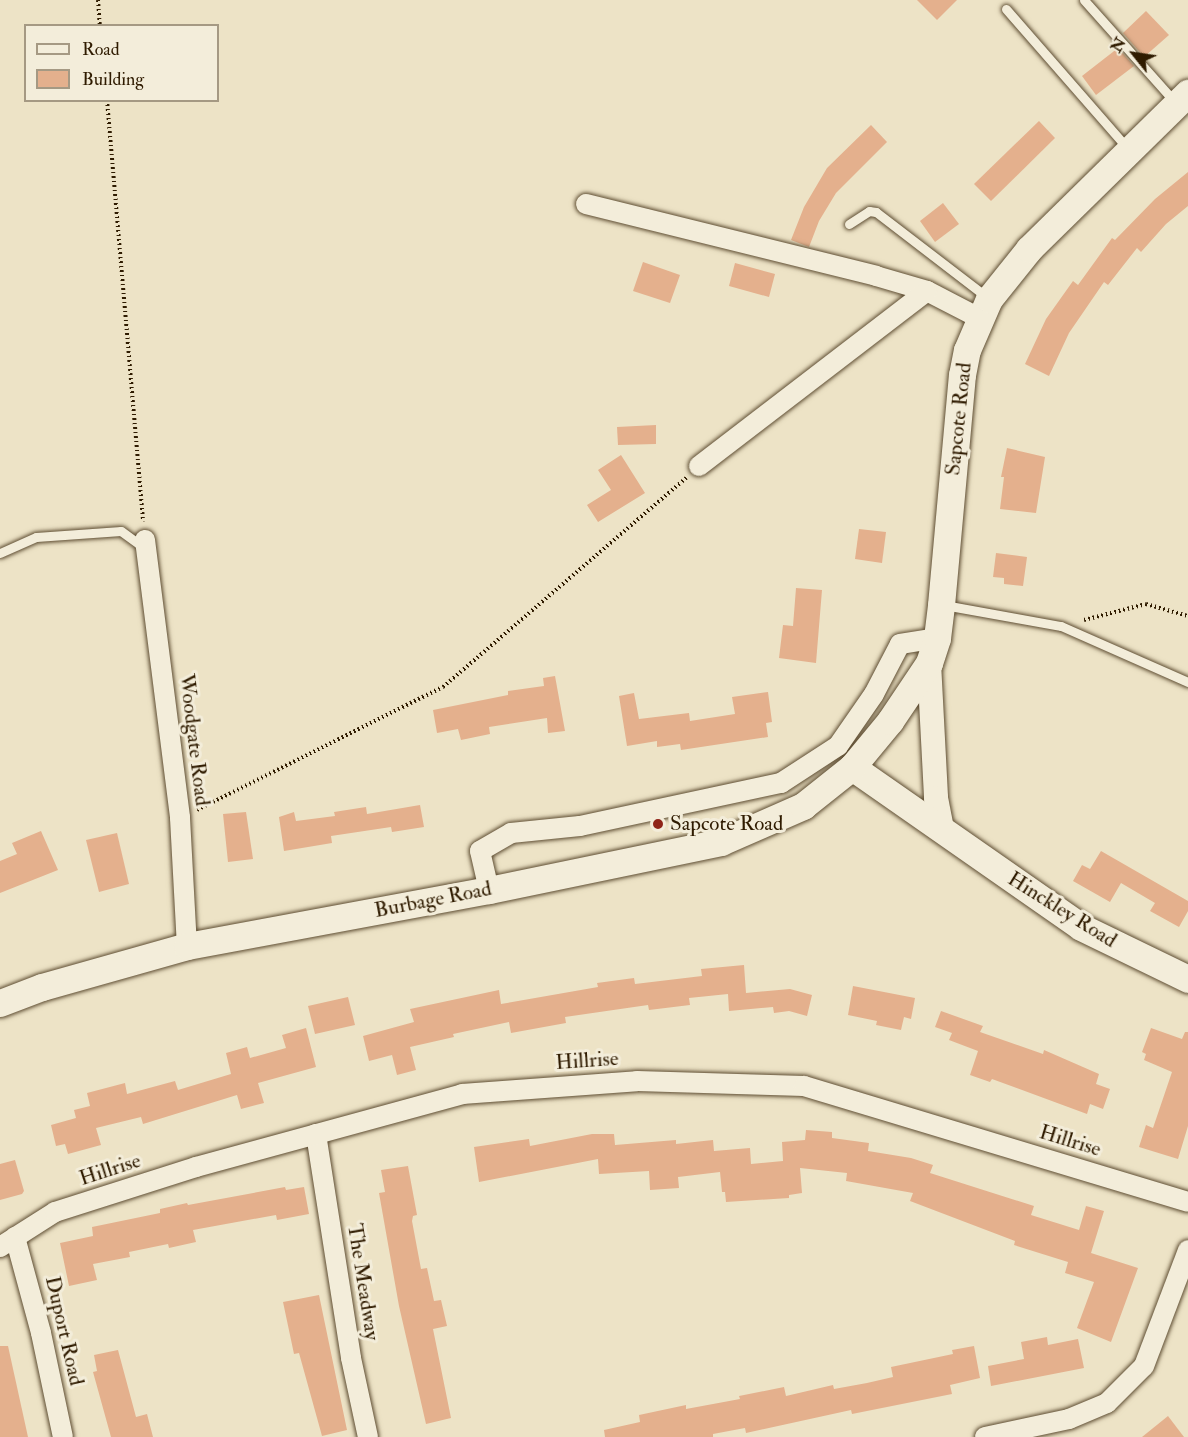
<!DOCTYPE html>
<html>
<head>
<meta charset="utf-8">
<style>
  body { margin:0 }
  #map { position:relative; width:1188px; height:1437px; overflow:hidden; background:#ede3c6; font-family:"IM FELL Double Pica",serif }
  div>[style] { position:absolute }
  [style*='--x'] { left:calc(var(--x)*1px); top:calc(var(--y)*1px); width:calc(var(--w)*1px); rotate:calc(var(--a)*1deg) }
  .building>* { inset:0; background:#e4b08d }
  .path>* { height:4px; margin-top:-2px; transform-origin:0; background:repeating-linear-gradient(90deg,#2f1b00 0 1.5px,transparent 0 4.5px) }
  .roads { filter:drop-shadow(0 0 2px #5e4d32) drop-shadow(0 0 2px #5e4d32) }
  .service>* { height:9px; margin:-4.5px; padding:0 4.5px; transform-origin:4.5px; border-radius:4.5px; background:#f3edda }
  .minor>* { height:20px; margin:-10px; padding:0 10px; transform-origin:10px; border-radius:10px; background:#f3edda }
  .tertiary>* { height:24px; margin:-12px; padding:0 12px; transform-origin:12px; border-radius:12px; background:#f3edda }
  .secondary>* { height:27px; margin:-13.5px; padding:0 13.5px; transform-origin:13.5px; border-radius:13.5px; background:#f3edda }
  .dots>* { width:16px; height:16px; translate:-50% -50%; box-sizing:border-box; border:3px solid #f3edda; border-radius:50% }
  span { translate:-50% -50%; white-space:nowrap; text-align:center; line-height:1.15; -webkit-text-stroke:6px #f3edda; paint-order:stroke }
  .street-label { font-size:21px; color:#2f1b00 }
  .poi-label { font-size:21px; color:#2f1b00 }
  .left { translate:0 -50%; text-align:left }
  .legend { position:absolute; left:24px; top:24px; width:195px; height:78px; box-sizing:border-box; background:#f3edda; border:2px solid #a59983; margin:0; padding:8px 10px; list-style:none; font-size:18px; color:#2f1b00 }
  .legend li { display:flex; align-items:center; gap:12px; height:30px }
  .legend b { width:30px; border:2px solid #a59983 }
  .north { position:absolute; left:1104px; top:24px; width:60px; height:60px; -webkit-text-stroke:4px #f3edda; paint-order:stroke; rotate:300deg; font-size:16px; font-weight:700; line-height:24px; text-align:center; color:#2f1b00 }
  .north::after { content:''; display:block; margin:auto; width:21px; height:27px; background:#2f1b00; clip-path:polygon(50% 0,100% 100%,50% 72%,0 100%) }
</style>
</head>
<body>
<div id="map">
  <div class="building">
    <i style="clip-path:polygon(917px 0,957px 0,937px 20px)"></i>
    <i style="clip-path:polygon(1146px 11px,1169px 35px,1144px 57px,1123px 33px)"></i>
    <i style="clip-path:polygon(1118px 48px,1134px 66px,1096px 95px,1082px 76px)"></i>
    <i style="clip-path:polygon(1039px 121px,1055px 138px,991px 201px,974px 184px)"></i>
    <i style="clip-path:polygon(871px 125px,887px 142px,836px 193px,819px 221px,809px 247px,791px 240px,804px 207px,827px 168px)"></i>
    <i style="clip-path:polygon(1188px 172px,1188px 206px,1166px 224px,1141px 252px,1137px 248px,1108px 285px,1104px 282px,1069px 333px,1049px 376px,1025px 364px,1046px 319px,1073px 281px,1078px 285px,1112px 238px,1115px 240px,1155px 199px)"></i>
    <i style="clip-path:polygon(943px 203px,959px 224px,935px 242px,920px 221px)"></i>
    <i style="clip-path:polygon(643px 262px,680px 275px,670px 303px,633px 291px)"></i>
    <i style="clip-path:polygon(735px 263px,775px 274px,769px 297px,729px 286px)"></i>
    <i style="clip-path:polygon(656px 425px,656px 444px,618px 445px,617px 427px)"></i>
    <i style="clip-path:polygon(1007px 448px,1045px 457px,1036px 513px,1000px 509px,1004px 477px,1001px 477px)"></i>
    <i style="clip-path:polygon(621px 455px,645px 493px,598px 522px,587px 505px,611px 490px,598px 470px)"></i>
    <i style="clip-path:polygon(859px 529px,886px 532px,882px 563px,855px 559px)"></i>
    <i style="clip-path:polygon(996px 553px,1027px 557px,1023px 586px,1004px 584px,1004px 578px,993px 577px)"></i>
    <i style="clip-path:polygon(796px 588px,822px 590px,816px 663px,779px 658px,783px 625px,793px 626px)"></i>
    <i style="clip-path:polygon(555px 676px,565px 731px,548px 733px,547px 718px,489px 727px,490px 734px,461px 740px,458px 729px,437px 733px,433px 710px,508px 695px,508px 691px,544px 686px,543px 678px)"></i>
    <i style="clip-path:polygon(768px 692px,772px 722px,766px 723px,768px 737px,681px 750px,680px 744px,657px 747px,657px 741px,627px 746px,619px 696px,634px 693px,639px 719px,689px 713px,690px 721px,735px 714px,732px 697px)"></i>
    <i style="clip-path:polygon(420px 805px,424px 827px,392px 832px,391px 827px,331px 836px,332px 843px,284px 851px,279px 817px,294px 812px,296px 821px,335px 816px,334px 812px,366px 807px,367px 814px)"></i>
    <i style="clip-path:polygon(246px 812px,253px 859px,228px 862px,223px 814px)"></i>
    <i style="clip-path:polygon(41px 831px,58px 870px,0 893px,0 861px,17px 854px,12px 843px)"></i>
    <i style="clip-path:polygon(117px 833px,129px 884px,99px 892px,86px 840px)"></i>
    <i style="clip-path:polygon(1101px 851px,1188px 901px,1188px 911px,1179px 927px,1150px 911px,1155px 903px,1121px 883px,1110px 902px,1073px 881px,1082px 865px,1090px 869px)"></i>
    <i style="clip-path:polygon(744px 965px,746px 993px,790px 989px,812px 995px,807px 1016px,789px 1011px,774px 1013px,773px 1007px,729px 1011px,728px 994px,689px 998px,690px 1005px,649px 1010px,648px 1005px,565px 1017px,566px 1023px,511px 1033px,509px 1022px,453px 1034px,454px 1037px,410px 1047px,416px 1070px,397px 1075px,392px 1055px,369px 1061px,363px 1036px,414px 1022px,410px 1009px,499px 990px,501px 1004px,598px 987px,597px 983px,634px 978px,635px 984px,702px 976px,701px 969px)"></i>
    <i style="clip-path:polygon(853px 986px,915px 998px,911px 1019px,904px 1017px,901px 1030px,876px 1025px,877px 1021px,848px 1015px)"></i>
    <i style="clip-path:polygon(348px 997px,355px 1025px,315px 1034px,308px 1006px)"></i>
    <i style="clip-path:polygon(941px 1011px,983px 1026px,980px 1032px,1043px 1054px,1044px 1050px,1099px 1074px,1096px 1084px,1110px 1089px,1103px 1109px,1090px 1104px,1087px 1114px,992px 1079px,990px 1082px,970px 1075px,978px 1051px,949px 1040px,952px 1033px,935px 1027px)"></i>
    <i style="clip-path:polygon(306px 1028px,316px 1067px,258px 1083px,264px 1103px,241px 1109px,237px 1095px,143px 1124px,141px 1117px,96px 1128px,101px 1145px,68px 1154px,65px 1144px,56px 1146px,51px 1125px,76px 1118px,74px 1110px,90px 1106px,87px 1093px,125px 1083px,127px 1094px,175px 1081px,178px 1090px,231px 1074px,226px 1053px,247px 1047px,250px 1058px,286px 1048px,282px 1035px)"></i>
    <i style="clip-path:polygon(1151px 1028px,1182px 1039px,1185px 1032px,1188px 1032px,1188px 1126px,1178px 1159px,1139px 1147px,1146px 1125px,1153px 1128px,1172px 1072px,1144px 1060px,1146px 1054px,1142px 1052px)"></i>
    <i style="clip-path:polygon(806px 1130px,832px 1132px,832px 1138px,869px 1143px,868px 1151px,911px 1158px,933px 1165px,930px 1173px,1034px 1206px,1031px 1215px,1079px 1230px,1086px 1206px,1104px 1211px,1091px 1253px,1138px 1268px,1111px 1342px,1077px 1328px,1094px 1282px,1065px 1273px,1068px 1262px,1014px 1245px,1015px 1241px,910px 1201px,913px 1193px,846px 1181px,847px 1173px,800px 1168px,802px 1193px,789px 1195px,789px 1198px,726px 1202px,725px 1192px,722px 1192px,720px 1172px,678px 1177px,679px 1188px,650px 1190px,649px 1171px,599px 1174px,598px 1159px,479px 1182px,474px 1147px,529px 1139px,530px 1146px,592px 1134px,614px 1134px,615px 1145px,676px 1140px,676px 1144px,713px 1140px,714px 1151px,750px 1148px,751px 1164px,783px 1161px,782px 1142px,805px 1140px)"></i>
    <i style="clip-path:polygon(15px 1160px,24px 1191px,22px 1194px,0 1200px,0 1164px)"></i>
    <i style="clip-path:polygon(408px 1166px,417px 1215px,413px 1216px,412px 1221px,421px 1269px,427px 1268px,434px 1301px,441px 1300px,447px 1326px,433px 1329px,451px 1418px,426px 1424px,399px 1306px,379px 1193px,385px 1192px,381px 1170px)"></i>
    <i style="clip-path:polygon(285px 1187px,286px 1190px,304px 1187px,309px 1214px,277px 1220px,276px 1215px,193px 1230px,196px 1242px,169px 1248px,168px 1244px,129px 1252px,130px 1257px,93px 1264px,97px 1280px,69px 1286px,60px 1243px,93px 1236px,92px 1227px,160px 1213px,160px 1209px,187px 1203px,188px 1205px)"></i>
    <i style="clip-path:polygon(319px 1295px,347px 1430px,322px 1436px,299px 1353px,294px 1354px,283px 1302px)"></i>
    <i style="clip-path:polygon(1047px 1337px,1048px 1345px,1078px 1339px,1084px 1368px,991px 1386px,988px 1366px,1024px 1359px,1021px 1342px)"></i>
    <i style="clip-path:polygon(0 1346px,8px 1346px,28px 1437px,0 1437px)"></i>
    <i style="clip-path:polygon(974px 1346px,980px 1378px,950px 1385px,952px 1394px,852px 1414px,851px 1410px,746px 1433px,745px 1428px,713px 1434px,713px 1437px,605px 1437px,604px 1430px,640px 1422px,639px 1415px,686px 1405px,686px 1409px,740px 1399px,739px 1396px,784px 1387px,786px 1396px,833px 1385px,834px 1389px,867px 1383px,893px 1377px,891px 1367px,953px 1354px,952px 1350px)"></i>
    <i style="clip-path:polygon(118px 1350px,136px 1417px,147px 1414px,153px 1437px,111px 1437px,93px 1372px,97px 1371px,94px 1355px)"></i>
    <i style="clip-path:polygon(1168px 1416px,1184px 1437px,1142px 1437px)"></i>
  </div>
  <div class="path">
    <i style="--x:98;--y:0;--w:26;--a:86"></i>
    <i style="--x:107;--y:100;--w:423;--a:85.1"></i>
    <i style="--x:1084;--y:620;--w:64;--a:-14.5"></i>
    <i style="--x:1146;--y:604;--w:44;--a:15.9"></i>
    <i style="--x:197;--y:810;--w:275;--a:-26.6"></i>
    <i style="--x:443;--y:687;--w:321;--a:-40.7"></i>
  </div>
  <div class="roads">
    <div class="service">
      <i style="--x:1084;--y:0;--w:137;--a:48.3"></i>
      <i style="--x:1006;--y:9;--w:186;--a:48.9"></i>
      <i style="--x:849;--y:224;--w:24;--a:-33"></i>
      <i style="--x:869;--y:211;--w:7;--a:8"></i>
      <i style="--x:876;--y:212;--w:141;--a:37.5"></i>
      <i style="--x:0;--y:553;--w:39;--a:-24"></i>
      <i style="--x:36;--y:537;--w:85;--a:-4"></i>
      <i style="--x:121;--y:531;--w:29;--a:36"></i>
      <i style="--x:944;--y:605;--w:119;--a:10.2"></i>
      <i style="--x:1061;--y:626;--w:139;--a:23.8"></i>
    </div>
    <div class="minor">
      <i style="--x:586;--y:204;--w:299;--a:13.9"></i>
      <i style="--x:876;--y:276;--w:53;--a:16.4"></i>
      <i style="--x:927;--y:291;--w:59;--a:27.4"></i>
      <i style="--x:699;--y:466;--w:287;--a:-37.5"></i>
      <i style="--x:145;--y:540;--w:280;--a:82.8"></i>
      <i style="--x:180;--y:818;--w:128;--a:86.9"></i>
      <i style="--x:489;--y:890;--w:40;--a:-103"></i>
      <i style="--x:480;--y:851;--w:36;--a:-30"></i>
      <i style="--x:511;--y:833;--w:69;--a:-5.8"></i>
      <i style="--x:580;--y:826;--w:206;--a:-12.1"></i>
      <i style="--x:781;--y:783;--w:68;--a:-33"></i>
      <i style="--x:838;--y:746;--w:63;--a:-55.3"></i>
      <i style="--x:874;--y:694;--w:56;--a:-62.5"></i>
      <i style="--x:900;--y:644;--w:37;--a:-9"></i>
      <i style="--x:316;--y:1134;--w:227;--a:81.1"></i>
      <i style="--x:351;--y:1358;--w:81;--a:77.9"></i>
      <i style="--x:15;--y:1237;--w:99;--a:74.8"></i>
      <i style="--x:41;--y:1333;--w:106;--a:78.1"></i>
      <i style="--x:0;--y:1247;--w:65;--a:-32.5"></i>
      <i style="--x:55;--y:1212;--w:148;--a:-17.7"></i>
      <i style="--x:196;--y:1167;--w:276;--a:-15.3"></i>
      <i style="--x:462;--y:1094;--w:175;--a:-4.2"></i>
      <i style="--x:637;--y:1081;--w:167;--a:1.7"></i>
      <i style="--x:804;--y:1086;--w:401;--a:16.8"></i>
      <i style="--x:985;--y:1437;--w:86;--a:-12.1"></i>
      <i style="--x:1069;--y:1419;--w:41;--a:-22.8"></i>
      <i style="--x:1107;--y:1403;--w:52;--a:-45"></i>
      <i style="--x:1144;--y:1366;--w:124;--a:-69.2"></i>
    </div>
    <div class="tertiary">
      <i style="--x:929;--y:663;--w:135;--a:87"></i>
      <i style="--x:936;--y:798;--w:33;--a:79"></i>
    </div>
    <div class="secondary">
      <i style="--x:852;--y:767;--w:279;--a:34.9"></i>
      <i style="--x:1081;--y:927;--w:119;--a:25.9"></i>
      <i style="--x:0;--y:1003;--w:45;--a:-20.9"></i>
      <i style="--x:42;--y:987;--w:151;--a:-15.8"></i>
      <i style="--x:187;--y:946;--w:307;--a:-10.5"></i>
      <i style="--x:489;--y:890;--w:237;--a:-11.7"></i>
      <i style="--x:721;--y:842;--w:90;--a:-23.7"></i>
      <i style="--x:803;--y:806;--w:63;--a:-38.5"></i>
      <i style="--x:852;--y:767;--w:60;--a:-50.4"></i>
      <i style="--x:890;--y:721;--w:70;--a:-56.1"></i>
      <i style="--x:929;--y:663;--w:26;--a:-72"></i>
      <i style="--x:937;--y:638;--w:33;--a:-83"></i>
      <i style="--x:941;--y:605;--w:231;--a:-84.8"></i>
      <i style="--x:962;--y:375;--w:25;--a:-79"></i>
      <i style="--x:967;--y:350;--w:56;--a:-66.7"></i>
      <i style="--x:989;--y:299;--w:64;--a:-51.3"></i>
      <i style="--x:1029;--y:249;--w:223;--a:-44.5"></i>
    </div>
  </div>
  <div class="dots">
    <i style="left:658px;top:824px;background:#8f2418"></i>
  </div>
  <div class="street-label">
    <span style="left:959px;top:419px;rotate:-84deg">Sapcote Road</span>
    <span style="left:194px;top:740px;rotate:83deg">Woodgate Road</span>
    <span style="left:433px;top:900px;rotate:-11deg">Burbage Road</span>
    <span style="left:1062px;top:910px;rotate:32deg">Hinckley Road</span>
    <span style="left:587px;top:1061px;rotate:-4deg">Hillrise</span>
    <span style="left:1070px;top:1141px;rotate:17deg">Hillrise</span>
    <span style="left:110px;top:1170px;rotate:-18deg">Hillrise</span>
    <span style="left:363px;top:1282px;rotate:81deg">The Meadway</span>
    <span style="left:64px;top:1331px;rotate:77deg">Duport Road</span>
  </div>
  <div class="poi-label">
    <span class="left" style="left:670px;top:824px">Sapcote Road</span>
  </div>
  <ul class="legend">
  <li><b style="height:8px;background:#f3edda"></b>Road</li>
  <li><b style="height:16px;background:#e4b08d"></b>Building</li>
  </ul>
  <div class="north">N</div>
</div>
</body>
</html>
